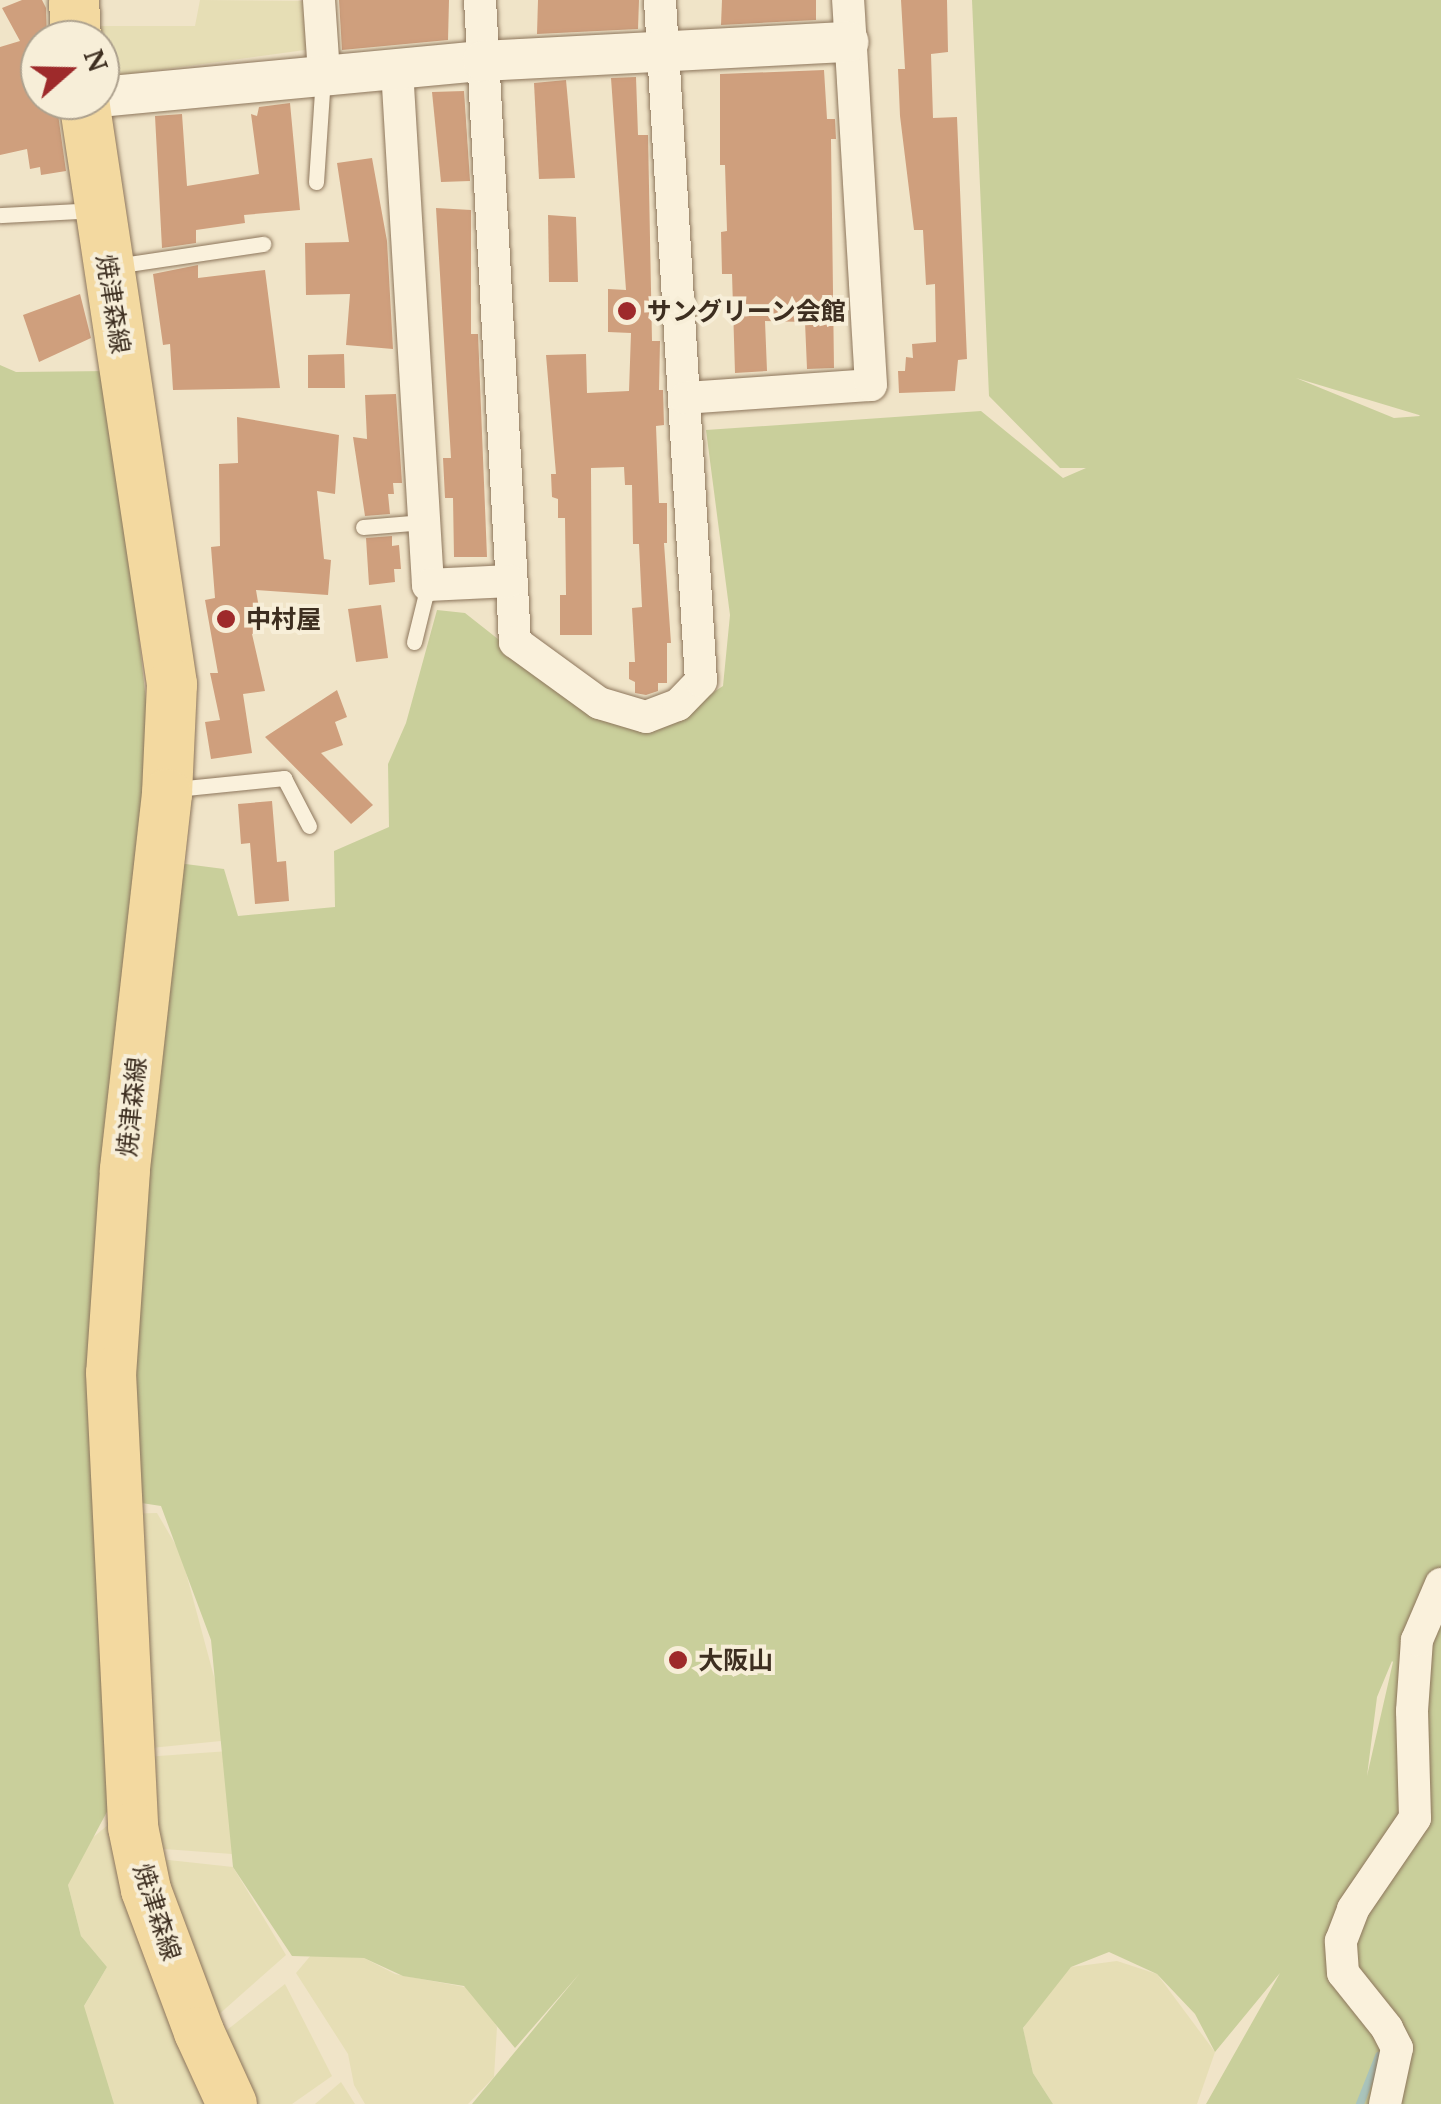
<!DOCTYPE html>
<html>
<head>
<meta charset="utf-8">
<style>
  body { margin:0 }
  #map { position:relative; width:1441px; height:2104px; overflow:hidden; background:#f0e4c8; font-family:"PT Serif","Noto Sans JP",serif }
  div>[style] { position:absolute }
  [style*='--x'] { left:calc(var(--x)*1px); top:calc(var(--y)*1px); width:calc(var(--w)*1px); rotate:calc(var(--a)*1deg) }
  .farmland>* { inset:0; background:#e6deb5 }
  .green>* { inset:0; background:#c9cf9b }
  .stream>* { height:8px; margin:-4px; padding:0 4px; transform-origin:4px; border-radius:4px; background:#a9c4bc }
  .building>* { inset:0; background:#cf9f7d }
  .roads { filter:drop-shadow(0 0 2px #8d765c) drop-shadow(0 0 2px #8d765c) }
  .service>* { height:15px; margin:-7.5px; padding:0 7.5px; transform-origin:7.5px; border-radius:7.5px; background:#faf1dc }
  .minor>* { height:32px; margin:-16px; padding:0 16px; transform-origin:16px; border-radius:16px; background:#faf1dc }
  .tertiary>* { height:40px; margin:-20px; padding:0 20px; transform-origin:20px; border-radius:20px; background:#faf1dc }
  .primary>* { height:50px; margin:-25px; padding:0 25px; transform-origin:25px; border-radius:25px; background:#f3d9a0 }
  .dots>* { width:28px; height:28px; translate:-50% -50%; box-sizing:border-box; border:5px solid #f7eed8; border-radius:50% }
  span { translate:-50% -50%; white-space:nowrap; text-align:center; line-height:1.15; -webkit-text-stroke:8px #f7eed8; paint-order:stroke }
  .street-label { font-size:25px; color:#3d2e20 }
  .poi-label { font-size:25px; color:#3d2e20; font-weight:700 }
  .left { translate:0 -50%; text-align:left }
  .north { position:absolute; left:20px; top:20px; width:100px; height:100px; box-sizing:border-box; background:#f7eed8; border:2px solid #ada18e; border-radius:50%; rotate:70deg; font-size:28px; font-weight:700; line-height:40px; text-align:center; color:#3d2e20 }
  .north::after { content:''; display:block; margin:auto; width:35px; height:45px; background:#9e2a2b; clip-path:polygon(50% 0,100% 100%,50% 72%,0 100%) }
</style>
</head>
<body>
<div id="map">
  <div class="farmland">
    <i style="clip-path:polygon(200px 0,305px 1px,312px 49px,115px 76px,100px 58px,100px 40px,92px 26px,195px 26px)"></i>
    <i style="clip-path:polygon(157px 1513px,181px 1554px,231px 1740px,141px 1749px,118px 1514px)"></i>
    <i style="clip-path:polygon(229px 1751px,232px 1854px,137px 1847px,130px 1758px)"></i>
    <i style="clip-path:polygon(114px 1820px,216px 2104px,108px 2104px,52px 2061px,107px 1967px,81px 1936px,68px 1885px,85px 1844px)"></i>
    <i style="clip-path:polygon(150px 1858px,233px 1867px,286px 1955px,199px 2032px)"></i>
    <i style="clip-path:polygon(312px 1954px,364px 1958px,395px 1974px,475px 1989px,497px 2027px,494px 2077px,468px 2104px,365px 2104px,354px 2085px,348px 2054px,296px 1973px)"></i>
    <i style="clip-path:polygon(1117px 1961px,1157px 1974px,1215px 2052px,1197px 2104px,1053px 2104px,1033px 2073px,1023px 2029px,1041px 1997px,1071px 1967px)"></i>
    <i style="clip-path:polygon(285px 1984px,332px 2076px,292px 2104px,248px 2104px,217px 2038px)"></i>
    <i style="clip-path:polygon(341px 2082px,355px 2104px,315px 2104px)"></i>
  </div>
  <div class="green">
    <i style="clip-path:polygon(evenodd,972px 0,1441px 0,1441px 2104px,1206px 2104px,1280px 1973px,1215px 2052px,1195px 2014px,1157px 1974px,1109px 1952px,1071px 1967px,1023px 2028px,1033px 2073px,1053px 2104px,472px 2104px,580px 1973px,515px 2048px,464px 1986px,403px 1976px,364px 1958px,292px 1956px,233px 1867px,211px 1640px,161px 1506px,122px 1500px,110px 1806px,68px 1885px,81px 1936px,107px 1967px,84px 2006px,114px 2104px,0 2104px,0 365px,16px 372px,109px 371px,153px 763px,170px 862px,224px 869px,238px 916px,335px 907px,334px 851px,389px 827px,388px 764px,406px 723px,437px 610px,465px 613px,580px 704px,651px 733px,723px 686px,730px 615px,706px 430px,981px 411px,1063px 478px,1086px 468px,1060px 468px,989px 396px,972px 0,1296px 378px,1419px 415px,1420px 416px,1394px 418px,1296px 378px,972px 0,1392px 1661px,1393px 1662px,1367px 1776px,1377px 1697px,1392px 1661px)"></i>
  </div>
  <div class="stream">
    <i style="--x:1360;--y:2104;--w:52;--a:-68.4"></i>
  </div>
  <div class="building">
    <i style="clip-path:polygon(22px 0,42px 0,46px 8px,47px 40px,40px 40px,40px 100px,56px 100px,66px 171px,41px 175px,40px 167px,30px 169px,27px 149px,0 155px,0 47px,20px 41px,2px 8px)"></i>
    <i style="clip-path:polygon(339px 0,449px 0,448px 40px,342px 50px)"></i>
    <i style="clip-path:polygon(538px 0,639px 0,638px 29px,537px 34px)"></i>
    <i style="clip-path:polygon(722px 0,816px 0,816px 20px,721px 25px)"></i>
    <i style="clip-path:polygon(901px 0,947px 0,948px 52px,931px 54px,933px 118px,957px 117px,967px 359px,958px 360px,955px 391px,899px 393px,898px 371px,905px 371px,906px 357px,913px 358px,912px 344px,936px 342px,935px 284px,926px 285px,923px 230px,914px 230px,900px 116px,898px 69px,905px 69px)"></i>
    <i style="clip-path:polygon(824px 70px,827px 119px,835px 119px,836px 139px,831px 139px,834px 368px,807px 369px,805px 322px,765px 321px,767px 371px,735px 373px,732px 274px,722px 274px,721px 232px,727px 231px,725px 165px,720px 165px,720px 74px)"></i>
    <i style="clip-path:polygon(636px 77px,638px 135px,648px 135px,652px 341px,660px 341px,659px 390px,663px 390px,664px 425px,656px 426px,659px 503px,667px 503px,667px 543px,664px 543px,671px 643px,667px 643px,667px 683px,658px 683px,658px 691px,646px 695px,635px 693px,635px 682px,629px 679px,629px 662px,635px 662px,632px 608px,642px 607px,639px 544px,633px 544px,632px 485px,625px 485px,624px 467px,591px 468px,592px 635px,560px 635px,560px 595px,566px 595px,565px 518px,558px 518px,558px 499px,552px 497px,551px 474px,556px 474px,546px 355px,586px 354px,587px 393px,629px 391px,631px 333px,608px 332px,608px 289px,626px 290px,611px 78px)"></i>
    <i style="clip-path:polygon(566px 80px,575px 178px,539px 179px,534px 83px)"></i>
    <i style="clip-path:polygon(464px 91px,470px 181px,441px 182px,432px 92px)"></i>
    <i style="clip-path:polygon(290px 103px,300px 210px,244px 215px,245px 223px,196px 230px,196px 243px,162px 248px,155px 116px,182px 114px,187px 186px,259px 174px,251px 114px,257px 116px,259px 107px)"></i>
    <i style="clip-path:polygon(372px 158px,387px 241px,393px 349px,346px 345px,350px 294px,306px 295px,305px 243px,349px 242px,337px 163px)"></i>
    <i style="clip-path:polygon(436px 208px,471px 210px,471px 334px,478px 334px,487px 557px,454px 557px,453px 498px,445px 498px,443px 458px,451px 458px)"></i>
    <i style="clip-path:polygon(548px 215px,576px 217px,578px 282px,549px 282px)"></i>
    <i style="clip-path:polygon(198px 265px,198px 278px,265px 270px,280px 388px,173px 390px,170px 344px,163px 345px,153px 274px)"></i>
    <i style="clip-path:polygon(80px 294px,91px 338px,39px 362px,23px 315px)"></i>
    <i style="clip-path:polygon(344px 354px,345px 388px,308px 388px,308px 355px)"></i>
    <i style="clip-path:polygon(396px 394px,402px 483px,393px 483px,394px 494px,388px 494px,390px 514px,365px 516px,353px 437px,367px 439px,365px 395px)"></i>
    <i style="clip-path:polygon(237px 417px,339px 435px,335px 494px,317px 491px,324px 559px,331px 560px,328px 595px,256px 590px,263px 632px,252px 634px,265px 691px,243px 694px,252px 753px,211px 759px,205px 722px,220px 720px,210px 673px,218px 673px,205px 600px,215px 598px,211px 547px,220px 546px,219px 464px,238px 463px)"></i>
    <i style="clip-path:polygon(392px 536px,392px 546px,399px 545px,401px 569px,394px 569px,395px 582px,369px 585px,366px 538px)"></i>
    <i style="clip-path:polygon(381px 605px,388px 658px,356px 662px,348px 609px)"></i>
    <i style="clip-path:polygon(337px 690px,347px 717px,335px 722px,343px 745px,321px 753px,373px 805px,351px 824px,265px 737px)"></i>
    <i style="clip-path:polygon(272px 801px,277px 862px,286px 861px,289px 901px,255px 904px,250px 843px,241px 844px,238px 804px)"></i>
  </div>
  <div class="roads">
    <div class="service">
      <i style="--x:316;--y:182;--w:105;--a:-86.2"></i>
      <i style="--x:0;--y:215;--w:95;--a:-3"></i>
      <i style="--x:115;--y:266;--w:150;--a:-8.5"></i>
      <i style="--x:363;--y:527;--w:61;--a:-4.7"></i>
      <i style="--x:414;--y:642;--w:59;--a:-76.2"></i>
      <i style="--x:176;--y:789;--w:109;--a:-5.8"></i>
      <i style="--x:284;--y:778;--w:54;--a:62.5"></i>
    </div>
    <div class="minor">
      <i style="--x:319;--y:0;--w:73;--a:86.1"></i>
      <i style="--x:480;--y:0;--w:643;--a:86.88"></i>
      <i style="--x:515;--y:642;--w:104;--a:36"></i>
      <i style="--x:599;--y:703;--w:49;--a:16.6"></i>
      <i style="--x:646;--y:717;--w:34;--a:-21"></i>
      <i style="--x:678;--y:705;--w:33;--a:-46"></i>
      <i style="--x:701;--y:681;--w:682;--a:-93.45"></i>
      <i style="--x:397;--y:69;--w:517;--a:86.56"></i>
      <i style="--x:428;--y:585;--w:82;--a:-2.8"></i>
      <i style="--x:685;--y:398;--w:186;--a:-4"></i>
      <i style="--x:871;--y:385;--w:386;--a:-93.4"></i>
      <i style="--x:1385;--y:2104;--w:57;--a:-77.9"></i>
      <i style="--x:1397;--y:2048;--w:22;--a:-117"></i>
      <i style="--x:1387;--y:2028;--w:70;--a:-128.7"></i>
      <i style="--x:1343;--y:1973;--w:32;--a:-94"></i>
      <i style="--x:1341;--y:1941;--w:34;--a:-69"></i>
      <i style="--x:1353;--y:1909;--w:110;--a:-55.7"></i>
      <i style="--x:1415;--y:1818;--w:107;--a:-91.6"></i>
      <i style="--x:1412;--y:1711;--w:71;--a:-86"></i>
      <i style="--x:1417;--y:1640;--w:61;--a:-66.8"></i>
    </div>
    <div class="tertiary">
      <i style="--x:100;--y:97;--w:385;--a:-5.4"></i>
      <i style="--x:483;--y:61;--w:366;--a:-3"></i>
    </div>
    <div class="primary">
      <i style="--x:74;--y:0;--w:40;--a:87.1"></i>
      <i style="--x:84;--y:100;--w:591;--a:81.43"></i>
      <i style="--x:172;--y:684;--w:110;--a:92.6"></i>
      <i style="--x:167;--y:794;--w:378;--a:96.4"></i>
      <i style="--x:125;--y:1170;--w:203;--a:93.9"></i>
      <i style="--x:111;--y:1373;--w:455;--a:87.2"></i>
      <i style="--x:133;--y:1827;--w:64;--a:78.3"></i>
      <i style="--x:146;--y:1890;--w:152;--a:69.5"></i>
      <i style="--x:199;--y:2032;--w:79;--a:65.4"></i>
    </div>
  </div>
  <div class="dots">
    <i style="left:627px;top:311px;background:#9e2a2b"></i>
    <i style="left:226px;top:619px;background:#9e2a2b"></i>
    <i style="left:678px;top:1660px;background:#9e2a2b"></i>
  </div>
  <div class="street-label">
    <span style="left:113px;top:304px;rotate:81deg">焼津森線</span>
    <span style="left:132px;top:1107px;rotate:-84deg">焼津森線</span>
    <span style="left:157px;top:1912px;rotate:72deg">焼津森線</span>
  </div>
  <div class="poi-label">
    <span class="left" style="left:647px;top:311px">サングリーン会館</span>
    <span class="left" style="left:246px;top:619px">中村屋</span>
    <span class="left" style="left:698px;top:1660px">大阪山</span>
  </div>
  <div class="north">N</div>
</div>
</body>
</html>
